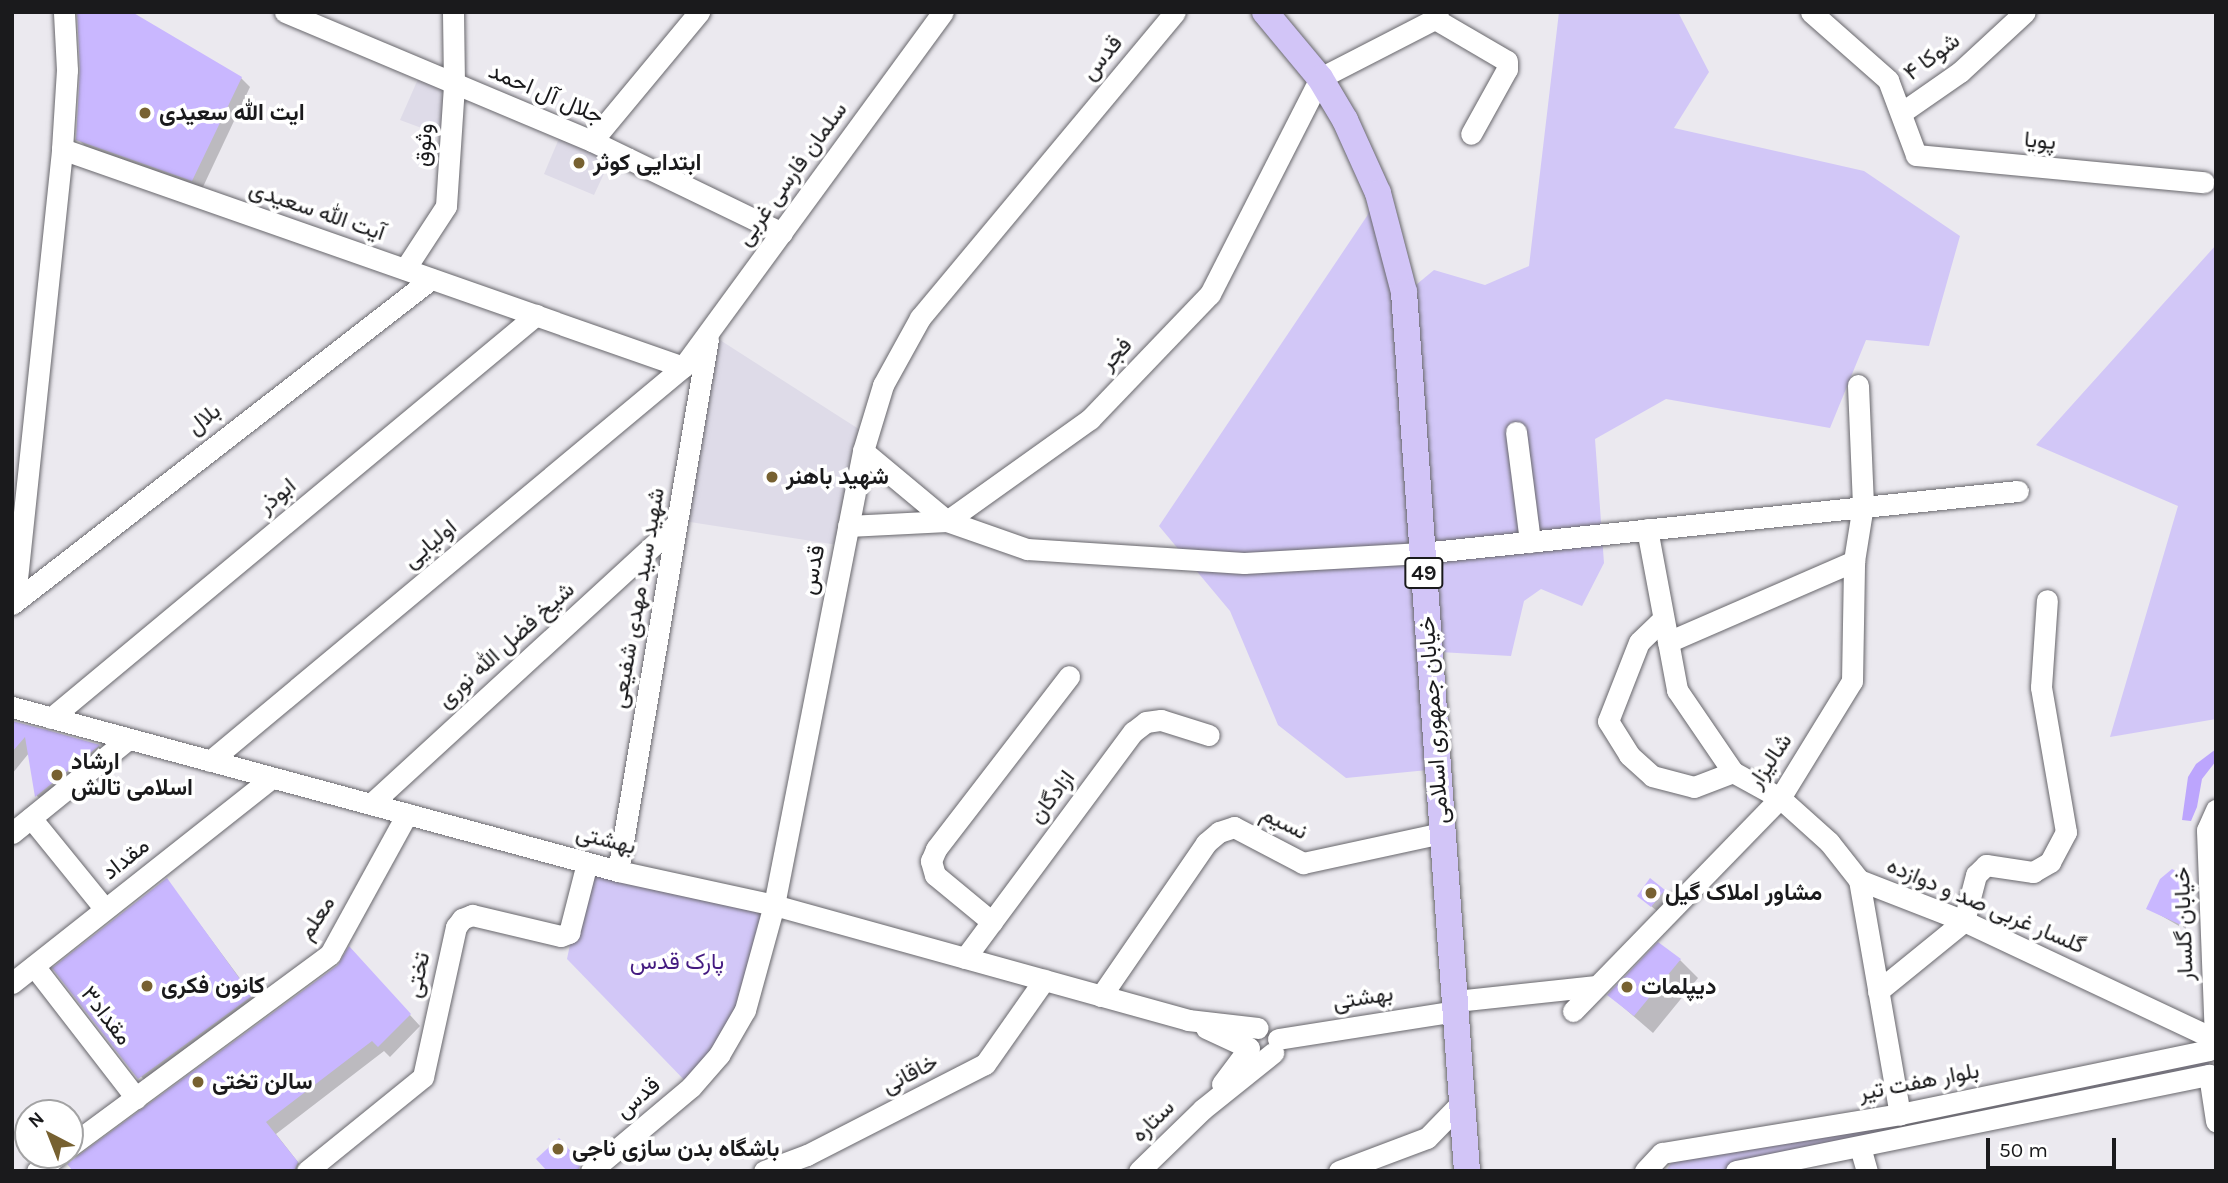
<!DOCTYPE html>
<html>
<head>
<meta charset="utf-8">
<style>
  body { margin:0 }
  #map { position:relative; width:2228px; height:1183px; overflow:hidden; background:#ebe9ef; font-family:Karla,Vazirmatn,sans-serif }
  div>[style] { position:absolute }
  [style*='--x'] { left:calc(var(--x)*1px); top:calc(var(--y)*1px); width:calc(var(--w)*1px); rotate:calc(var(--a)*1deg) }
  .built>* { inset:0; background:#dedbe8 }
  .green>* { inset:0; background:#d2c7f7 }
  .water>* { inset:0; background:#bca5fd }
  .shadow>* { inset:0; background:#0003 }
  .building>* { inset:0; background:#c9b7ff }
  .roads { filter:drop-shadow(0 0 2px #68676c) drop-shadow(0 0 2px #68676c) }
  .minor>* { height:21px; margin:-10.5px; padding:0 10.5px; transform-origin:10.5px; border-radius:10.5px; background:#fff }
  .major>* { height:26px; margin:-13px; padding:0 13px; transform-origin:13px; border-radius:13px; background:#d2c5f7 }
  .dots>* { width:19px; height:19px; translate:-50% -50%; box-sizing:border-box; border:4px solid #fff; border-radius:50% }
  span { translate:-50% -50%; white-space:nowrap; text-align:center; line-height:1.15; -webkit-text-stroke:7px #fff; paint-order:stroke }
  .shield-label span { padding:2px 5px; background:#fff; border:2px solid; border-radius:5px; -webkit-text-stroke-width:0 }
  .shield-label { font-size:21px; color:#1a1a1c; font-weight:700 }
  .street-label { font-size:23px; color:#1a1a1c }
  .poi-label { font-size:23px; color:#1a1a1c; font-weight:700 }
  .left { translate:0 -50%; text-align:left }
  .park-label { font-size:23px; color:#441b80 }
  .frame { position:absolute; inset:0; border:14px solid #1a1a1c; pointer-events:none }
  .north { position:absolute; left:14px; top:1099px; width:70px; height:70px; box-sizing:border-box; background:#fff; border:2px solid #a3a3a4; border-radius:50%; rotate:318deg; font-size:19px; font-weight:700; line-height:28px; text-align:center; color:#1a1a1c }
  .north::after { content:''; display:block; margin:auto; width:24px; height:32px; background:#776131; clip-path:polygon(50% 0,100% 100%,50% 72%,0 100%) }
  .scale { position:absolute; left:1986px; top:1138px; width:130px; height:32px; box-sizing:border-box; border:4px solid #1a1a1c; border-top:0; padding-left:9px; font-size:21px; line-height:24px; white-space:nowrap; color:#1a1a1c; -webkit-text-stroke:5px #fff; paint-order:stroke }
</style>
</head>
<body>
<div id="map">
  <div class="built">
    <i style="clip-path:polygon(422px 70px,454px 84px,451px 139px,400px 120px)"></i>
    <i style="clip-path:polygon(563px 129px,614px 152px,594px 195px,544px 174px)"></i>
    <i style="clip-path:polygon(709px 333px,868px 435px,844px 546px,677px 520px)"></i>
  </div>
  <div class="green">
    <i style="clip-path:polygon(1559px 12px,1678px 12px,1709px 72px,1674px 128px,1864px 171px,1960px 236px,1929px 346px,1866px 340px,1830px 428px,1666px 399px,1595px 439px,1604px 563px,1582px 606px,1541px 589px,1524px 601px,1511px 656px,1439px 652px,1411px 289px,1434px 270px,1485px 285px,1529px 266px)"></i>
    <i style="clip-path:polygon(1376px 195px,1402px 292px,1438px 769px,1346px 778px,1278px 725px,1230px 611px,1159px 526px,1367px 216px)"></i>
    <i style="clip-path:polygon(2216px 245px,2216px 719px,2110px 737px,2178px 506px,2036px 445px)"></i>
    <i style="clip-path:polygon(587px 863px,774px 905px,745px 1010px,691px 1087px,567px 959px)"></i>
    <i style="clip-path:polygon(2209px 1050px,2209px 1075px,1734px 1171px,1666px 1171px,1675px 1157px)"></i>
  </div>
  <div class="water">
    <i style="clip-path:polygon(2216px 749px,2216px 761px,2202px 779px,2197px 807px,2191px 821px,2182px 820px,2188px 777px,2196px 764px)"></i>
  </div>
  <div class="shadow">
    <i style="clip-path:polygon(241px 78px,250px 87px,202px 189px,87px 148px,78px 139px)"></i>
    <i style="clip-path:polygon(12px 722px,99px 746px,109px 755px,47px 806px,37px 796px,29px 753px,12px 774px)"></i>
    <i style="clip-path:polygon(2178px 874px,2179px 926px,2148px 908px)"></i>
    <i style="clip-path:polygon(2182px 878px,2185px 881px,2186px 929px,2183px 927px)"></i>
    <i style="clip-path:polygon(167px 880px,262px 1008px,152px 1090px,55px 968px)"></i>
    <i style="clip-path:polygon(1651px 881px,1669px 897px,1657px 911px,1645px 901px)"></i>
    <i style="clip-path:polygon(360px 960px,420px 1026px,390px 1057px,384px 1051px,276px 1134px,305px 1171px,75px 1171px)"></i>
    <i style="clip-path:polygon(1680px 960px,1698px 978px,1653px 1033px,1609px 995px)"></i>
  </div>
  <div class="building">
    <i style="clip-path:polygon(77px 12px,132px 12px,242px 77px,192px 181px,76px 140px,80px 69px)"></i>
    <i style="clip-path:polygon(12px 721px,47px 730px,100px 745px,35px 797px,25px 737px,12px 752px)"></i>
    <i style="clip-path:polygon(2172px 869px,2180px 873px,2181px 925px,2146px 909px,2160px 879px)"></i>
    <i style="clip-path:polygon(167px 878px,252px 996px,138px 1079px,52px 968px)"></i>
    <i style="clip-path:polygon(1650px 878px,1665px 890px,1651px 907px,1637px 896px)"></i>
    <i style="clip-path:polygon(1658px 942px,1681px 959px,1634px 1016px,1607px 995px)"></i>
    <i style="clip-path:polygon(349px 946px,411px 1014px,378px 1047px,372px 1041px,266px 1122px,298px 1162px,294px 1171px,73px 1171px,67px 1164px,338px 965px)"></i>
    <i style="clip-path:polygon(559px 1138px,581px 1163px,578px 1171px,547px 1171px,536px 1159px)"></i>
  </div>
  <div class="roads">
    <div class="minor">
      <i style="--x:285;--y:12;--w:333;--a:22.8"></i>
      <i style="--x:592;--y:141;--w:211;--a:25.8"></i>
      <i style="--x:1811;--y:12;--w:103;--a:41.4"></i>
      <i style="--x:1888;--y:80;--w:80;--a:69.5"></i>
      <i style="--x:1916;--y:155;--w:289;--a:5.4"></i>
      <i style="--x:1435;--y:19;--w:83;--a:30.3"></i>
      <i style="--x:1507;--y:61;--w:8;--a:90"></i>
      <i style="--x:1507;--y:69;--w:74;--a:119"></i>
      <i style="--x:1901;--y:113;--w:72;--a:-34.8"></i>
      <i style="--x:1960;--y:72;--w:88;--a:-42.7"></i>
      <i style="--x:592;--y:141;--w:168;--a:-50.3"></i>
      <i style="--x:62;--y:149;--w:658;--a:19.34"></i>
      <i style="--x:405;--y:269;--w:75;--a:-56.9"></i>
      <i style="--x:446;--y:206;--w:122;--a:-86.2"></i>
      <i style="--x:454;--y:84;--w:72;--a:-90.8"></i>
      <i style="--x:1516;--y:432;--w:111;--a:82.7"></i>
      <i style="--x:863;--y:451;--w:109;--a:39.8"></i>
      <i style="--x:947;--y:521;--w:176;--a:-35.5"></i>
      <i style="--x:1090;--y:419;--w:173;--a:-46.2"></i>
      <i style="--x:1210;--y:294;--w:242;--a:-63"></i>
      <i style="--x:1320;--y:78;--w:129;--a:-27.2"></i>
      <i style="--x:1435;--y:19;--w:8;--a:-67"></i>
      <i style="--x:848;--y:526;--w:99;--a:-2.9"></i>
      <i style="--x:947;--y:521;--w:85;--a:19.3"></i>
      <i style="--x:1027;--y:549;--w:217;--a:3.7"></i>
      <i style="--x:1244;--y:563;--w:178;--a:-3.2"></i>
      <i style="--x:1422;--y:553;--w:599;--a:-5.94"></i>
      <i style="--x:1647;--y:529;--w:164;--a:79.4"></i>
      <i style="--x:1677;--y:690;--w:99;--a:55.7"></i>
      <i style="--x:1733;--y:772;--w:54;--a:29"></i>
      <i style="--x:1780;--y:798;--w:66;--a:41.9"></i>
      <i style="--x:1829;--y:842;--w:48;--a:51.7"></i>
      <i style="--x:1859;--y:880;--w:113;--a:21.3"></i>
      <i style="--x:1964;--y:921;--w:277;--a:25.2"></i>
      <i style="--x:2215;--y:1039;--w:209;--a:-92.2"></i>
      <i style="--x:2207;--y:830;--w:22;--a:-66"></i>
      <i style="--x:15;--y:598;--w:451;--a:-84"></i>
      <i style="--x:62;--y:149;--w:79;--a:-86.4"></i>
      <i style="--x:67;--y:70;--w:58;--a:-93"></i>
      <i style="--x:12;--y:604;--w:530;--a:-37.8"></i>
      <i style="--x:1663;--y:619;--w:33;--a:136"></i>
      <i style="--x:1639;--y:642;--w:85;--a:111.4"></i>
      <i style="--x:1608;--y:721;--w:40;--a:58"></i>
      <i style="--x:1629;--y:755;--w:31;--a:42"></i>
      <i style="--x:1652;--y:776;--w:43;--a:14.7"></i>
      <i style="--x:1694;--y:787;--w:42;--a:-21"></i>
      <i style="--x:1668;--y:642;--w:203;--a:-23.5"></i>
      <i style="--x:12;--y:707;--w:628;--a:15.14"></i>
      <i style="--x:618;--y:871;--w:160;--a:12.3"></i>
      <i style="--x:774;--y:905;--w:430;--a:15.5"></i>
      <i style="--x:1188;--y:1020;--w:70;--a:6.5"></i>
      <i style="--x:51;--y:718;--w:631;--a:-39.72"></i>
      <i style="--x:210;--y:761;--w:616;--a:-39.79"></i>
      <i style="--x:683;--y:367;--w:440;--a:-53.8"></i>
      <i style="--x:371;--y:804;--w:413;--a:-42.5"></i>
      <i style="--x:31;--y:818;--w:117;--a:50.9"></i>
      <i style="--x:12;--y:833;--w:149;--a:-39"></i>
      <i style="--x:618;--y:871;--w:540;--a:-80.4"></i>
      <i style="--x:1859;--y:880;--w:238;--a:80.1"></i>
      <i style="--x:992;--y:922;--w:74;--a:-140.5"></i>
      <i style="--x:935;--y:875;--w:15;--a:-106"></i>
      <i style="--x:931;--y:861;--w:13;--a:-67"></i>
      <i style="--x:936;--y:849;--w:218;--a:-52.4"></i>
      <i style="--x:965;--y:958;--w:282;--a:-53.4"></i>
      <i style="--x:1133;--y:732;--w:16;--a:-38"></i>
      <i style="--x:1146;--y:722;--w:15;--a:-8"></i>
      <i style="--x:1161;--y:720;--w:50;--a:17.4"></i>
      <i style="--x:34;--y:966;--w:167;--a:52.3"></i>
      <i style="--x:12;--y:983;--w:331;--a:-38.3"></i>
      <i style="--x:1878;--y:991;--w:111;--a:-39.1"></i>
      <i style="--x:1964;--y:921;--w:48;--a:-75.4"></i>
      <i style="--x:1976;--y:875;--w:14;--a:-45"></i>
      <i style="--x:1986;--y:865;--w:48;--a:8.5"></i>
      <i style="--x:2033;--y:872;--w:20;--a:-30"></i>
      <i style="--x:2050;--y:862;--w:34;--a:-62"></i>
      <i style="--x:2066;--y:832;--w:147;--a:-99.8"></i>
      <i style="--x:2041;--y:687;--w:87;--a:-86.1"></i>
      <i style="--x:1101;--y:996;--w:186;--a:-55.5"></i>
      <i style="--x:1206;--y:843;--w:17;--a:-40"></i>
      <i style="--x:1219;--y:832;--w:16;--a:-18"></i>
      <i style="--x:1234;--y:827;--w:78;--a:27.6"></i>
      <i style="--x:1303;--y:863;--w:142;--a:-12.2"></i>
      <i style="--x:1456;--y:1001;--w:141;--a:-6.1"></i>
      <i style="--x:1573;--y:1011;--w:297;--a:-45.8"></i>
      <i style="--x:1780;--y:798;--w:137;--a:-58.4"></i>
      <i style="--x:1852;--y:681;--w:120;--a:-89"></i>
      <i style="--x:1854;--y:561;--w:57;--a:-80.9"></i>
      <i style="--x:1863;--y:505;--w:120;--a:-92.4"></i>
      <i style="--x:1206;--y:1028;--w:47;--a:24.9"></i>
      <i style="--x:1249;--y:1048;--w:45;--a:126.9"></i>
      <i style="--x:1278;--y:1039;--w:181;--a:-8.9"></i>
      <i style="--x:70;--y:1146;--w:323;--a:-36.4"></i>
      <i style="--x:330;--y:954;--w:160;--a:-61.2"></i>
      <i style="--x:1860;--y:1147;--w:25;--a:74"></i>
      <i style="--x:37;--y:1171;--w:26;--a:-37"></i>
      <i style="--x:307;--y:1171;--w:149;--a:-39"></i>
      <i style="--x:423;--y:1077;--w:154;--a:-77.6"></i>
      <i style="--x:456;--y:927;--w:10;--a:-53"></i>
      <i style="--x:462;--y:919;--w:11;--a:-22"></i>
      <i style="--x:472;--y:915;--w:91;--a:13.3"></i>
      <i style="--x:561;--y:936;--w:9;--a:-21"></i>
      <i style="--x:569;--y:933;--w:72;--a:-75.6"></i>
      <i style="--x:591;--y:1171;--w:131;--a:-40"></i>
      <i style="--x:691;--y:1087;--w:43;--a:-48.8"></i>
      <i style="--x:719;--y:1055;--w:52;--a:-60"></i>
      <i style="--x:745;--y:1010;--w:109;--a:-74.6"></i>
      <i style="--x:774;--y:905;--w:463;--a:-78.9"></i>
      <i style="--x:863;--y:451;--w:69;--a:-73.1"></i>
      <i style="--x:883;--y:385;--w:77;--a:-61.1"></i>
      <i style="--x:920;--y:318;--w:398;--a:-50.2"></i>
      <i style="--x:764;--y:1171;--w:46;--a:-20.4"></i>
      <i style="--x:807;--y:1155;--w:200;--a:-27.1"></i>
      <i style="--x:985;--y:1064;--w:103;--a:-54.9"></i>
      <i style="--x:1139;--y:1171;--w:89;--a:-44.1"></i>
      <i style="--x:1203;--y:1109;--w:90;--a:-38.7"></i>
      <i style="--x:1339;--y:1171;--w:94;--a:-20.6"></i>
      <i style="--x:1427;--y:1138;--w:52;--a:-45.8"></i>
      <i style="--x:1645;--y:1171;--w:25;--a:-47"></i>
      <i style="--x:1662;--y:1153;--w:241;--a:-9.3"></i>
      <i style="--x:1900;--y:1114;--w:316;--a:-11.7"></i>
      <i style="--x:1736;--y:1171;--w:483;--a:-11.5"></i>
      <i style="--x:2209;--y:1075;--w:47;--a:81.3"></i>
    </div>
    <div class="major">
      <i style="--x:1265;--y:12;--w:86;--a:50.2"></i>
      <i style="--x:1320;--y:78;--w:49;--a:59.2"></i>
      <i style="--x:1345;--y:120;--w:80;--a:65.7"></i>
      <i style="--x:1378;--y:193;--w:102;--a:75.3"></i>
      <i style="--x:1404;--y:292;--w:881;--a:85.9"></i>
    </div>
  </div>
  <div class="dots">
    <i style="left:145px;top:113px;background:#776131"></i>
    <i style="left:579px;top:163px;background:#776131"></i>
    <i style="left:772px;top:477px;background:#776131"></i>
    <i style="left:57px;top:775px;background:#776131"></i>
    <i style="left:1651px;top:893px;background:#776131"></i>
    <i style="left:147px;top:986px;background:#776131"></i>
    <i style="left:1627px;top:987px;background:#776131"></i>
    <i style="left:198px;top:1082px;background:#776131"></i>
    <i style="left:558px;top:1149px;background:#776131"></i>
  </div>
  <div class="shield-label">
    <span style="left:1424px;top:573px">49</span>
  </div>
  <div class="street-label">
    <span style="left:1932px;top:57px;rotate:-37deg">شوکا ۴</span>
    <span style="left:1102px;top:58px;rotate:-50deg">قدس</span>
    <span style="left:546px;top:94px;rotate:23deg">جلال آل احمد</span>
    <span style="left:2040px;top:141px;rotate:5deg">پویا</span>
    <span style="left:424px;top:145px;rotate:-86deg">وثوق</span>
    <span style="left:792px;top:174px;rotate:-54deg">سلمان فارسی غربی</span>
    <span style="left:317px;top:211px;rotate:19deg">آیت الله سعیدی</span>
    <span style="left:1116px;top:354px;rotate:-46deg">فجر</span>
    <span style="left:204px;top:419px;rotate:-38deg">بلال</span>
    <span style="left:277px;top:496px;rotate:-40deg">ابوذر</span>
    <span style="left:430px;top:544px;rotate:-40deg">اولیایی</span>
    <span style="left:813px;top:570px;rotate:-79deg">قدس</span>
    <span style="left:638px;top:598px;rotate:-80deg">شهید سید مهدی شفیعی</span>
    <span style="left:506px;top:645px;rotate:-42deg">شیخ فضل الله نوری</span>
    <span style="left:1434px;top:720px;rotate:-94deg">خیابان جمهوری اسلامی</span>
    <span style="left:1770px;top:761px;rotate:-56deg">شالیزار</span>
    <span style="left:1052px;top:797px;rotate:-53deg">ازادگان</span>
    <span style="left:1284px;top:823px;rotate:26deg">نسیم</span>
    <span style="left:606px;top:840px;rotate:14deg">بهشتی</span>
    <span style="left:126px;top:859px;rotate:-38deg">مقداد</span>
    <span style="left:1986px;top:906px;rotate:23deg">گلسار غربی صد و دوازده</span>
    <span style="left:317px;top:918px;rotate:-57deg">معلم</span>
    <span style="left:2184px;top:924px;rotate:-92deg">خیابان گلسار</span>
    <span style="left:418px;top:975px;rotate:-78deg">تختی</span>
    <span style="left:1363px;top:998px;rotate:-9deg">بهشتی</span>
    <span style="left:106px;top:1016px;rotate:52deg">مقداد۳</span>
    <span style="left:910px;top:1074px;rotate:-27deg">خاقانی</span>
    <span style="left:1919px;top:1082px;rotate:-11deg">بلوار هفت تیر</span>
    <span style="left:638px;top:1098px;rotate:-40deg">قدس</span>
    <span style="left:1153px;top:1121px;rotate:-44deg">ستاره</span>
  </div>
  <div class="poi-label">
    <span class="left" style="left:159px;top:113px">ایت الله سعیدی</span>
    <span class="left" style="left:593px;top:163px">ابتدایی کوثر</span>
    <span class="left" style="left:786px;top:477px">شهید باهنر</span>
    <span class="left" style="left:71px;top:775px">ارشاد<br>اسلامی تالش</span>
    <span class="left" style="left:1665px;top:893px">مشاور املاک گیل</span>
    <span class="left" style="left:161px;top:986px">کانون فکری</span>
    <span class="left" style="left:1641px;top:987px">دیپلمات</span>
    <span class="left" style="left:212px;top:1082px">سالن تختی</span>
    <span class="left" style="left:572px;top:1149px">باشگاه بدن سازی ناجی</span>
  </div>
  <div class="park-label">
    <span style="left:677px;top:962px">پارک قدس</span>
  </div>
  <div class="frame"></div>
  <div class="north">N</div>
  <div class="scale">50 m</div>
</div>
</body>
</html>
